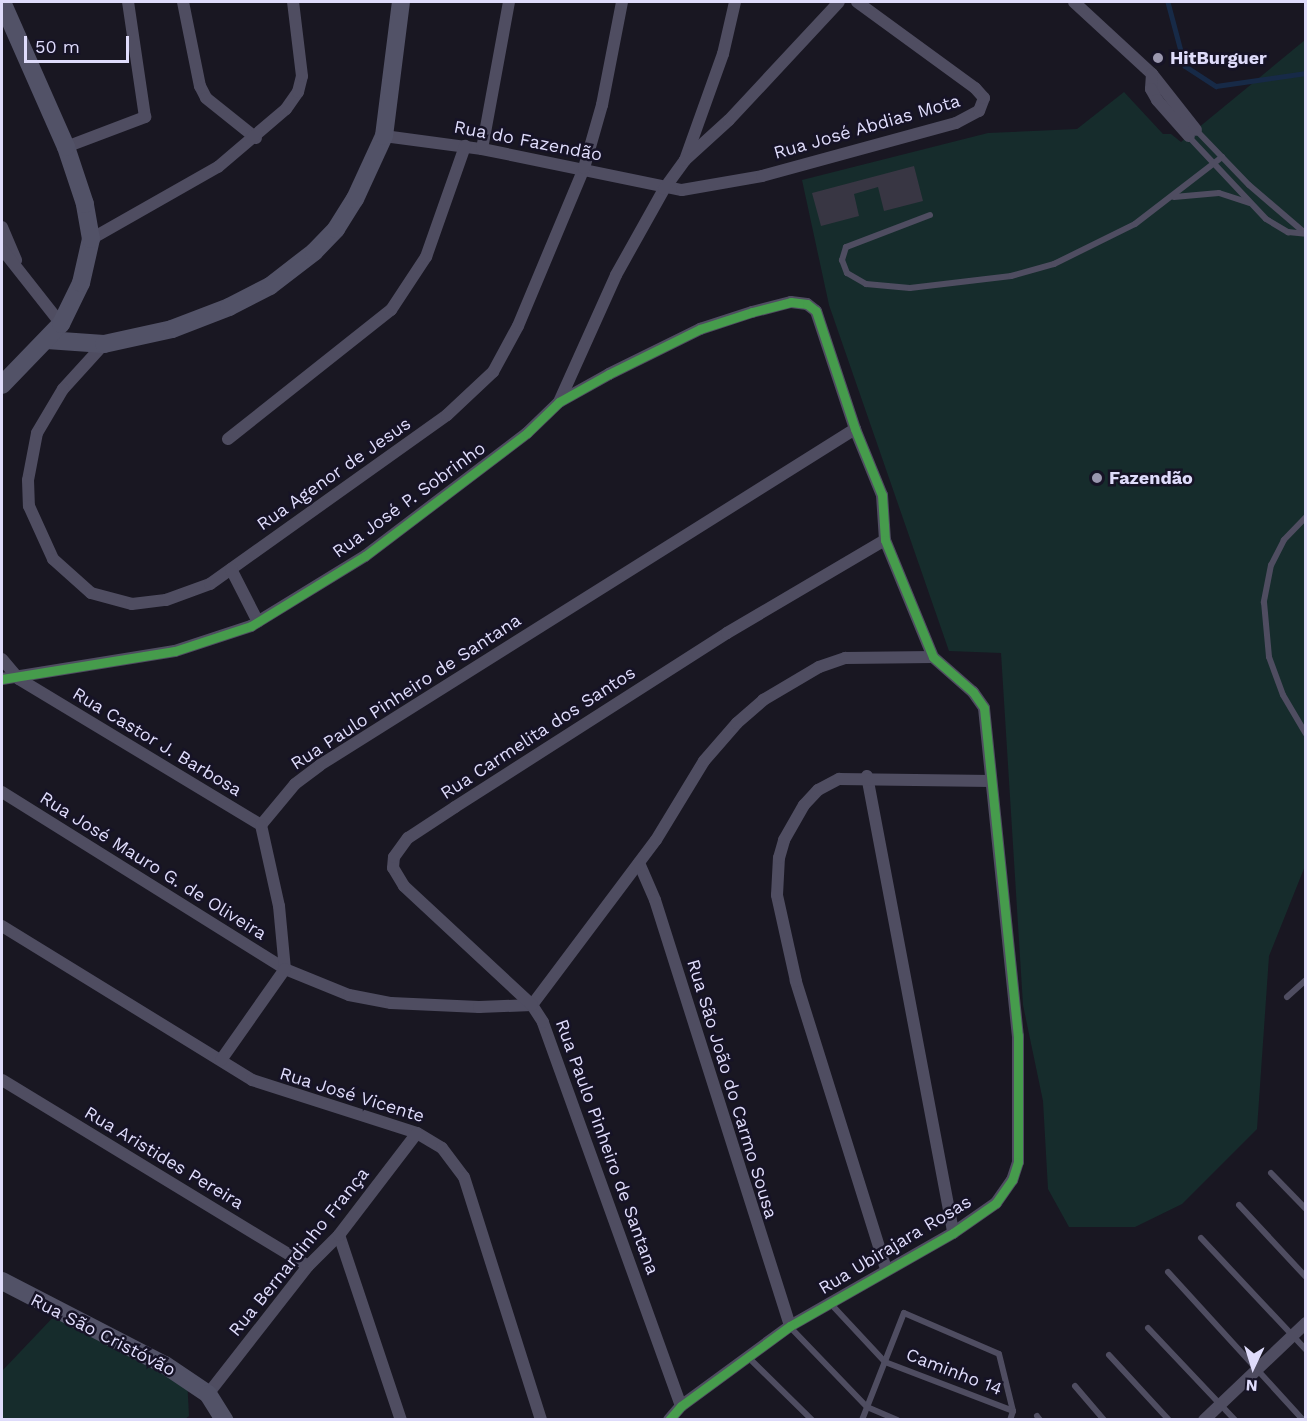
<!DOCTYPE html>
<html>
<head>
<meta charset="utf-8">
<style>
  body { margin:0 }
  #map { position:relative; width:1307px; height:1421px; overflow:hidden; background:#191722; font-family:"Work Sans",sans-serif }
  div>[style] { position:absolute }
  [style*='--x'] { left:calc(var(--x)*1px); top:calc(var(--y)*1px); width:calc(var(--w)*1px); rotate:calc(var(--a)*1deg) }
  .green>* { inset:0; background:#162c2c }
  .stream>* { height:4.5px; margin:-2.25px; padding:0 2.25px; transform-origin:2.25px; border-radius:2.25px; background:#172a47 }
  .building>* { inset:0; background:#383643 }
  .lane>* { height:6px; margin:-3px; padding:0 3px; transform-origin:3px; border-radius:3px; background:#4f4d61 }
  .street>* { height:12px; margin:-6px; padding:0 6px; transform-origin:6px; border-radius:6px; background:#4f4d61 }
  .secondary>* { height:18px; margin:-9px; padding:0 9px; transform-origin:9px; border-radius:9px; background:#525267 }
  .cycleway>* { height:9px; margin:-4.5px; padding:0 4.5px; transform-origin:4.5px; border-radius:4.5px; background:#469c4c }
  .dots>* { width:16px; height:16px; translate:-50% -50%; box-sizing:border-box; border:3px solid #161326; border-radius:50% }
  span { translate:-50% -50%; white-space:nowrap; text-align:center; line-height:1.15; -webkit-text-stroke:5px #161326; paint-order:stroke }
  .poi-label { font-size:18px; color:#dfdcfb; font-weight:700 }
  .left { translate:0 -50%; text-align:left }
  .street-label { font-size:18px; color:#dfdcfb }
  .frame { position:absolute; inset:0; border:3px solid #dfdcfb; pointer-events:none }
  .north { position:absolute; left:1223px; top:1337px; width:60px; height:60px; -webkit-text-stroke:4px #161326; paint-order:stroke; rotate:184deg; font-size:16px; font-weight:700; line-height:24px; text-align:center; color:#dfdcfb }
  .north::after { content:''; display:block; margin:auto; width:21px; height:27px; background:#dfdcfb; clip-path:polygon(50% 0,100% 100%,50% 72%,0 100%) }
  .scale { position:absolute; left:24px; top:36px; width:105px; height:27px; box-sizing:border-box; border:3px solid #dfdcfb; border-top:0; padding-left:8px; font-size:18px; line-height:21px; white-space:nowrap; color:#dfdcfb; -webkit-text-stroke:4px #161326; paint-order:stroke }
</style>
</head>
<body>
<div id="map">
  <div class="green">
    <i style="clip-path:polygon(1305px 40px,1305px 866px,1269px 956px,1257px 1129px,1182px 1204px,1135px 1227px,1069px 1227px,1048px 1189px,1043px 1101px,1023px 1005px,1001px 653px,949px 651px,829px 305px,802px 180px,988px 133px,1077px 129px,1124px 92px,1163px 134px,1171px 134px,1181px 142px)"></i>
    <i style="clip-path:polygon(59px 1311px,187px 1378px,189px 1416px,185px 1419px,2px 1420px,2px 1371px)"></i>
  </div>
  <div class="stream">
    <i style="--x:1168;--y:2;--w:66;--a:75.1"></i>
    <i style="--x:1185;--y:66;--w:37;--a:33"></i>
    <i style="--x:1216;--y:86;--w:91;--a:-8.2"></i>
  </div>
  <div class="building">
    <i style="clip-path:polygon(914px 166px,923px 201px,884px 211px,878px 187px,854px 194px,859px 216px,821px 226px,812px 193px)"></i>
  </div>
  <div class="lane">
    <i style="--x:1196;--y:130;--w:76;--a:46.1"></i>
    <i style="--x:1249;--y:185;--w:74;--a:40.6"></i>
    <i style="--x:1189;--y:137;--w:112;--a:46.8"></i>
    <i style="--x:1266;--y:219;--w:26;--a:31"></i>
    <i style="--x:1288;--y:232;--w:18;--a:6"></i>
    <i style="--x:1174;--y:197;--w:45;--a:-5.1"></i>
    <i style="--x:1219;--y:193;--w:32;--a:18"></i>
    <i style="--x:930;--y:215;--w:90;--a:159.1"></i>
    <i style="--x:846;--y:247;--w:14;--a:107"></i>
    <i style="--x:842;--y:260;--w:14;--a:69"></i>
    <i style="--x:847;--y:273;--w:22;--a:30"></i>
    <i style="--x:866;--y:284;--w:44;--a:5.2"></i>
    <i style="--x:910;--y:288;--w:102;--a:-6.8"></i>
    <i style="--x:1011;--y:276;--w:45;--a:-15.6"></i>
    <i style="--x:1054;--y:264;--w:90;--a:-26.3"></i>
    <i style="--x:1135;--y:224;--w:110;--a:-37.6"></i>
    <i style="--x:1306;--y:517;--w:32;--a:134"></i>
    <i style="--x:1284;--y:540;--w:28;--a:117"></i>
    <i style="--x:1271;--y:565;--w:38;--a:101"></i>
    <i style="--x:1264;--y:602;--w:55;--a:84.8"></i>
    <i style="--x:1269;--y:657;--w:40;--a:69.8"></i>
    <i style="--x:1283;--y:695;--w:45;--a:59.5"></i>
    <i style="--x:1287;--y:997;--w:25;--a:-42"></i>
    <i style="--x:1271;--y:1173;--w:50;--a:45.8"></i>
    <i style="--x:1239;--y:1205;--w:98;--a:47.1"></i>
    <i style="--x:1201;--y:1238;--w:154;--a:46.8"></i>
    <i style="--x:1168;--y:1272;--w:200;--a:47.6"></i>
    <i style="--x:830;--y:1303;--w:81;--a:47"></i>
    <i style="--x:885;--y:1362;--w:137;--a:20.9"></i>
    <i style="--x:790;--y:1327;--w:111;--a:46.1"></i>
    <i style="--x:867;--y:1407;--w:33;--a:23"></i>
    <i style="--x:1148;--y:1328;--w:127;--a:46.6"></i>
    <i style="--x:1109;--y:1355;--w:88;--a:47.3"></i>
    <i style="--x:748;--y:1357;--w:90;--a:44.5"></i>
    <i style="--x:1075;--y:1386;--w:45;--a:49.5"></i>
    <i style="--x:1037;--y:1416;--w:5;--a:53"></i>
    <i style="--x:862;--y:1420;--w:115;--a:-68.6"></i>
    <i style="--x:904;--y:1313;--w:103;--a:23.3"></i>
    <i style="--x:999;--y:1354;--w:59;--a:76.2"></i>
    <i style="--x:1013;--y:1411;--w:9;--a:108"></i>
  </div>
  <div class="street">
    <i style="--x:183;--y:2;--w:86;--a:78.6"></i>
    <i style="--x:200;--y:86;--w:13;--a:63"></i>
    <i style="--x:206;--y:98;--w:64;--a:38.7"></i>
    <i style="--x:1074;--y:2;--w:106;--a:42.7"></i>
    <i style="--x:1152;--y:74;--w:71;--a:51.8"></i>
    <i style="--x:1152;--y:74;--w:15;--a:94"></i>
    <i style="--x:1151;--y:89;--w:13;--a:61"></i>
    <i style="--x:1157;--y:100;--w:48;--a:48.4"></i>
    <i style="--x:384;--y:136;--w:99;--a:7.6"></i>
    <i style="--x:482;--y:149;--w:204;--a:11.6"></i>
    <i style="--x:682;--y:190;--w:81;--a:-9.9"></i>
    <i style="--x:762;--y:176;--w:201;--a:-15.3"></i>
    <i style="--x:956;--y:123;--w:26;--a:-28"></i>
    <i style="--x:979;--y:111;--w:14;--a:-69"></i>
    <i style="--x:984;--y:98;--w:13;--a:-132"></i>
    <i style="--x:975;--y:88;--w:146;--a:-143.9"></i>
    <i style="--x:66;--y:147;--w:85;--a:-20.8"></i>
    <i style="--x:145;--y:117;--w:116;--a:-98.4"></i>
    <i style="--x:482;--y:149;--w:149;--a:-79.6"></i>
    <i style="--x:685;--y:160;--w:113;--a:-70.3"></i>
    <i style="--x:723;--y:54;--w:53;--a:-77"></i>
    <i style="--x:2;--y:227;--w:36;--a:67"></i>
    <i style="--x:91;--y:239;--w:146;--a:-29.6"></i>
    <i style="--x:218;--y:167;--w:89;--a:-40.5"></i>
    <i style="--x:286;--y:109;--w:21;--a:-55"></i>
    <i style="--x:298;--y:92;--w:16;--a:-76"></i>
    <i style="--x:302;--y:76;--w:75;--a:-96.9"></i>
    <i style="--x:2;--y:249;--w:95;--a:51.8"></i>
    <i style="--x:104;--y:344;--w:61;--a:132.3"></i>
    <i style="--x:63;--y:389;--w:51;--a:120.6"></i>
    <i style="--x:37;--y:433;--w:48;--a:100.8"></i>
    <i style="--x:28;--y:480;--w:26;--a:88"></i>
    <i style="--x:29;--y:506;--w:58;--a:65.6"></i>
    <i style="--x:53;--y:559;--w:51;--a:41.8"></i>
    <i style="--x:91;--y:593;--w:42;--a:15"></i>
    <i style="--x:132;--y:604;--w:34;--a:-7"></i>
    <i style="--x:166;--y:600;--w:47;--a:-20"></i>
    <i style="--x:210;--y:584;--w:291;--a:-35.5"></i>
    <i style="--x:447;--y:415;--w:63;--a:-43.1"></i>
    <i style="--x:493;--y:372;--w:52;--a:-61.5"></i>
    <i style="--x:518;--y:326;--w:171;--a:-67.3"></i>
    <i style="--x:584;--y:168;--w:66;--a:-74.1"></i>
    <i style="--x:602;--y:105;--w:105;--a:-79"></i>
    <i style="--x:559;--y:402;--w:139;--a:-65.8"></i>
    <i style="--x:616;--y:275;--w:98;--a:-60.8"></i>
    <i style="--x:664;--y:189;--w:36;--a:-54"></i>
    <i style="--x:685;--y:160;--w:59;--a:-42.3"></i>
    <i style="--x:729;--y:120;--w:161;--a:-47"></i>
    <i style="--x:228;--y:439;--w:208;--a:-38.4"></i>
    <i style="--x:391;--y:310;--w:64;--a:-56.6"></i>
    <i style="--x:426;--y:257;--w:118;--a:-70.6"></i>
    <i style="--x:231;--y:569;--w:59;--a:63"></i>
    <i style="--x:2;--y:659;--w:26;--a:50"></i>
    <i style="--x:19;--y:679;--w:283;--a:31.1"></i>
    <i style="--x:2;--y:679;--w:175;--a:-9.2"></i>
    <i style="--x:175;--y:651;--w:80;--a:-18.2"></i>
    <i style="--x:251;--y:626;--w:134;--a:-31.6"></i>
    <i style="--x:365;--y:556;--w:203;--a:-37.2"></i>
    <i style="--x:527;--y:433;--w:45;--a:-44.1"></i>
    <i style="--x:559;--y:402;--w:57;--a:-29.2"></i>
    <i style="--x:609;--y:374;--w:102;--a:-26.3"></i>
    <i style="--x:700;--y:329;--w:55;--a:-18.1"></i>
    <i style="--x:752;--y:312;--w:40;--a:-14.4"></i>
    <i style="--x:791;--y:302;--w:16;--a:7"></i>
    <i style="--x:807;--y:304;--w:11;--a:38"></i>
    <i style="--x:816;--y:311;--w:124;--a:71.7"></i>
    <i style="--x:855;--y:429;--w:71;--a:67.8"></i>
    <i style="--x:882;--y:495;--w:45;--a:86.2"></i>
    <i style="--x:885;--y:540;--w:126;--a:67.7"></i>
    <i style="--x:933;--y:657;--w:53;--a:41.2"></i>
    <i style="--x:973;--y:692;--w:19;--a:55"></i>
    <i style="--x:984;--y:708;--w:330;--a:84.1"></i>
    <i style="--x:1018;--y:1036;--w:126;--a:90"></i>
    <i style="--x:1018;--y:1162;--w:19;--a:108"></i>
    <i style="--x:1012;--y:1180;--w:28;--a:125"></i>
    <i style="--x:996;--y:1203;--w:52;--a:145.1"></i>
    <i style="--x:953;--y:1233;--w:188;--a:150.3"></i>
    <i style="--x:790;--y:1326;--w:135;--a:143.7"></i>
    <i style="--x:681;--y:1406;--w:18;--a:131"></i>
    <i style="--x:867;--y:776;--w:465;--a:79.3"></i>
    <i style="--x:2;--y:792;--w:334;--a:32"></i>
    <i style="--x:285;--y:969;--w:69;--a:22.1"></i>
    <i style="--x:349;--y:995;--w:43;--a:10.8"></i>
    <i style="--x:391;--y:1003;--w:88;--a:2.6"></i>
    <i style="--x:479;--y:1007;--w:53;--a:-2.2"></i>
    <i style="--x:261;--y:825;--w:53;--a:-50.3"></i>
    <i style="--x:295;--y:784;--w:31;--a:-37"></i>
    <i style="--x:320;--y:765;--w:632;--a:-32.13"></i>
    <i style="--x:261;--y:825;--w:83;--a:77.5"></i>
    <i style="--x:279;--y:906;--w:63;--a:84.6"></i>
    <i style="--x:639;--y:863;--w:40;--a:66.6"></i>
    <i style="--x:655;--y:900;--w:447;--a:72.4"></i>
    <i style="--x:2;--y:926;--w:294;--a:31.6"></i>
    <i style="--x:252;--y:1080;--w:173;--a:17.8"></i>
    <i style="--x:417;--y:1133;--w:29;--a:31"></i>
    <i style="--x:442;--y:1148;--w:36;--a:53"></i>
    <i style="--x:464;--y:1177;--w:255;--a:72.4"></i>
    <i style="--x:532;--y:1005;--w:206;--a:-53.1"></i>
    <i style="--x:656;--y:840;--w:92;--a:-58.7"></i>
    <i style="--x:704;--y:761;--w:50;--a:-49"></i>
    <i style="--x:737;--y:723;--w:35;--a:-41"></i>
    <i style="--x:763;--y:700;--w:65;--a:-30.5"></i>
    <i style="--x:819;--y:667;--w:28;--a:-19"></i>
    <i style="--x:845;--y:658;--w:88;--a:-0.7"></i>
    <i style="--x:221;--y:1060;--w:111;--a:-54.9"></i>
    <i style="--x:2;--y:1080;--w:358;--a:31.3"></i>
    <i style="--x:339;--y:1235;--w:195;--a:71.5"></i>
    <i style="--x:886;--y:1269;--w:302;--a:-107.4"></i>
    <i style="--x:796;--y:981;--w:88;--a:-102.5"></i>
    <i style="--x:777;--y:895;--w:37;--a:-87"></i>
    <i style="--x:779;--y:858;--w:19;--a:-74"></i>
    <i style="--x:784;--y:840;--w:40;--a:-60.3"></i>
    <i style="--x:804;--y:805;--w:21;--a:-47"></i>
    <i style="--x:818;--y:790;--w:24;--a:-28"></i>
    <i style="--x:839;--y:779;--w:152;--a:0.8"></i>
    <i style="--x:208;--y:1394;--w:162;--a:-52"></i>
    <i style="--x:308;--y:1266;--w:44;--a:-45"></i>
    <i style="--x:339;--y:1235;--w:128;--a:-52.6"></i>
    <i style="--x:681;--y:1406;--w:408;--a:-109.8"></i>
    <i style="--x:543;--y:1022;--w:20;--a:-123"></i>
    <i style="--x:532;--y:1005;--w:175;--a:-137.1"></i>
    <i style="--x:404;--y:886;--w:21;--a:-121"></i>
    <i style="--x:393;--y:868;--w:11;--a:-85"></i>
    <i style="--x:394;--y:857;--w:24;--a:-54"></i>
    <i style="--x:408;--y:838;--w:56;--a:-33.4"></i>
    <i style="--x:455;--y:807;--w:323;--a:-32.6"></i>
    <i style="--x:727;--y:633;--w:183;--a:-30.5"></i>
    <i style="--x:1204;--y:1420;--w:141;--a:-43.6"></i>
  </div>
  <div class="secondary">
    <i style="--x:47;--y:340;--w:57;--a:4"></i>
    <i style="--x:104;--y:344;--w:70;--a:-12.4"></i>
    <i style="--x:172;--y:329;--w:61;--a:-21.1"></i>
    <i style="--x:229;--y:307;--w:46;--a:-27.1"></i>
    <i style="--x:270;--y:286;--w:56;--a:-37.7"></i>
    <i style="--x:314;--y:252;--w:32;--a:-46"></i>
    <i style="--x:336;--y:229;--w:36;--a:-58"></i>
    <i style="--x:355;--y:199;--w:69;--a:-65.3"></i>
    <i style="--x:384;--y:136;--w:135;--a:-82.8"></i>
    <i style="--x:2;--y:385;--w:85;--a:-46"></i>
    <i style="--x:61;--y:324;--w:46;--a:-64"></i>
    <i style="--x:81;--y:283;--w:45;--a:-77.2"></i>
    <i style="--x:91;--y:239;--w:36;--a:-100"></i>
    <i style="--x:85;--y:204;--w:60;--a:-108.4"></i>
    <i style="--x:66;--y:147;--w:158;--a:-113.8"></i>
    <i style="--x:2;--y:1281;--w:183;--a:27.3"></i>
    <i style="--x:165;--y:1365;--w:52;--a:34"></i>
    <i style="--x:208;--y:1394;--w:31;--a:58"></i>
  </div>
  <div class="cycleway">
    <i style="--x:2;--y:679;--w:175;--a:-9.2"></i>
    <i style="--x:175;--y:651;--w:80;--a:-18.2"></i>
    <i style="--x:251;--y:626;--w:134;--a:-31.6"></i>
    <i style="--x:365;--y:556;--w:203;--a:-37.2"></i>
    <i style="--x:527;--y:433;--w:45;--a:-44.1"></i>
    <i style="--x:559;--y:402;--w:57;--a:-29.2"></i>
    <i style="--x:609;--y:374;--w:102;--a:-26.3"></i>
    <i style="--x:700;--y:329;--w:55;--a:-18.1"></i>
    <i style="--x:752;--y:312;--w:40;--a:-14.4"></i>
    <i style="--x:791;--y:302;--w:16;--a:7"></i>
    <i style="--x:807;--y:304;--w:11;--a:38"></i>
    <i style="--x:816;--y:311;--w:124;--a:71.7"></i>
    <i style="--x:855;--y:429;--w:71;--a:67.8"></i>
    <i style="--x:882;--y:495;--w:45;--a:86.2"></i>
    <i style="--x:885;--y:540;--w:126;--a:67.7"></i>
    <i style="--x:933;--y:657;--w:53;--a:41.2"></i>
    <i style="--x:973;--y:692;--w:19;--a:55"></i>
    <i style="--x:984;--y:708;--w:330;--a:84.1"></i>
    <i style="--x:1018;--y:1036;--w:126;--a:90"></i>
    <i style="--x:1018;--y:1162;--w:19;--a:108"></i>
    <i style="--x:1012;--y:1180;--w:28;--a:125"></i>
    <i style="--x:996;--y:1203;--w:52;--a:145.1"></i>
    <i style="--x:953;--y:1233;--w:188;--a:150.3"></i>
    <i style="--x:790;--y:1326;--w:135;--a:143.7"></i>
    <i style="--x:681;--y:1406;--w:18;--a:131"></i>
  </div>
  <div class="dots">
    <i style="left:1158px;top:58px;background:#9a97af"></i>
    <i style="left:1097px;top:478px;background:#9a97af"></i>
  </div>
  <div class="poi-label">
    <span class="left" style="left:1170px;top:58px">HitBurguer</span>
    <span class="left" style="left:1109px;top:478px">Fazendão</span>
  </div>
  <div class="street-label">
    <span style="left:867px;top:127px;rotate:-16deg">Rua José Abdias Mota</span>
    <span style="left:528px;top:141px;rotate:11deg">Rua do Fazendão</span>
    <span style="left:334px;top:474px;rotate:-35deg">Rua Agenor de Jesus</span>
    <span style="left:409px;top:500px;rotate:-36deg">Rua José P. Sobrinho</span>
    <span style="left:406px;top:692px;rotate:-33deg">Rua Paulo Pinheiro de Santana</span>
    <span style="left:538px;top:733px;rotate:-33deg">Rua Carmelita dos Santos</span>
    <span style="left:157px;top:742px;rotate:31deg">Rua Castor J. Barbosa</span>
    <span style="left:153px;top:866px;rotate:32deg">Rua José Mauro G. de Oliveira</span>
    <span style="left:732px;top:1089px;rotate:73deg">Rua São João do Carmo Sousa</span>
    <span style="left:352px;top:1095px;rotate:17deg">Rua José Vicente</span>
    <span style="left:607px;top:1147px;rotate:70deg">Rua Paulo Pinheiro de Santana</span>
    <span style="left:164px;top:1158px;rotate:31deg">Rua Aristides Pereira</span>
    <span style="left:895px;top:1245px;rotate:-31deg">Rua Ubirajara Rosas</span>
    <span style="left:299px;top:1252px;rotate:-51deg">Rua Bernardinho França</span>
    <span style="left:103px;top:1335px;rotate:27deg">Rua São Cristóvão</span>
    <span style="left:954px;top:1372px;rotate:21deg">Caminho 14</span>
  </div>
  <div class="frame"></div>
  <div class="north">N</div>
  <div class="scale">50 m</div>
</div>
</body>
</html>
